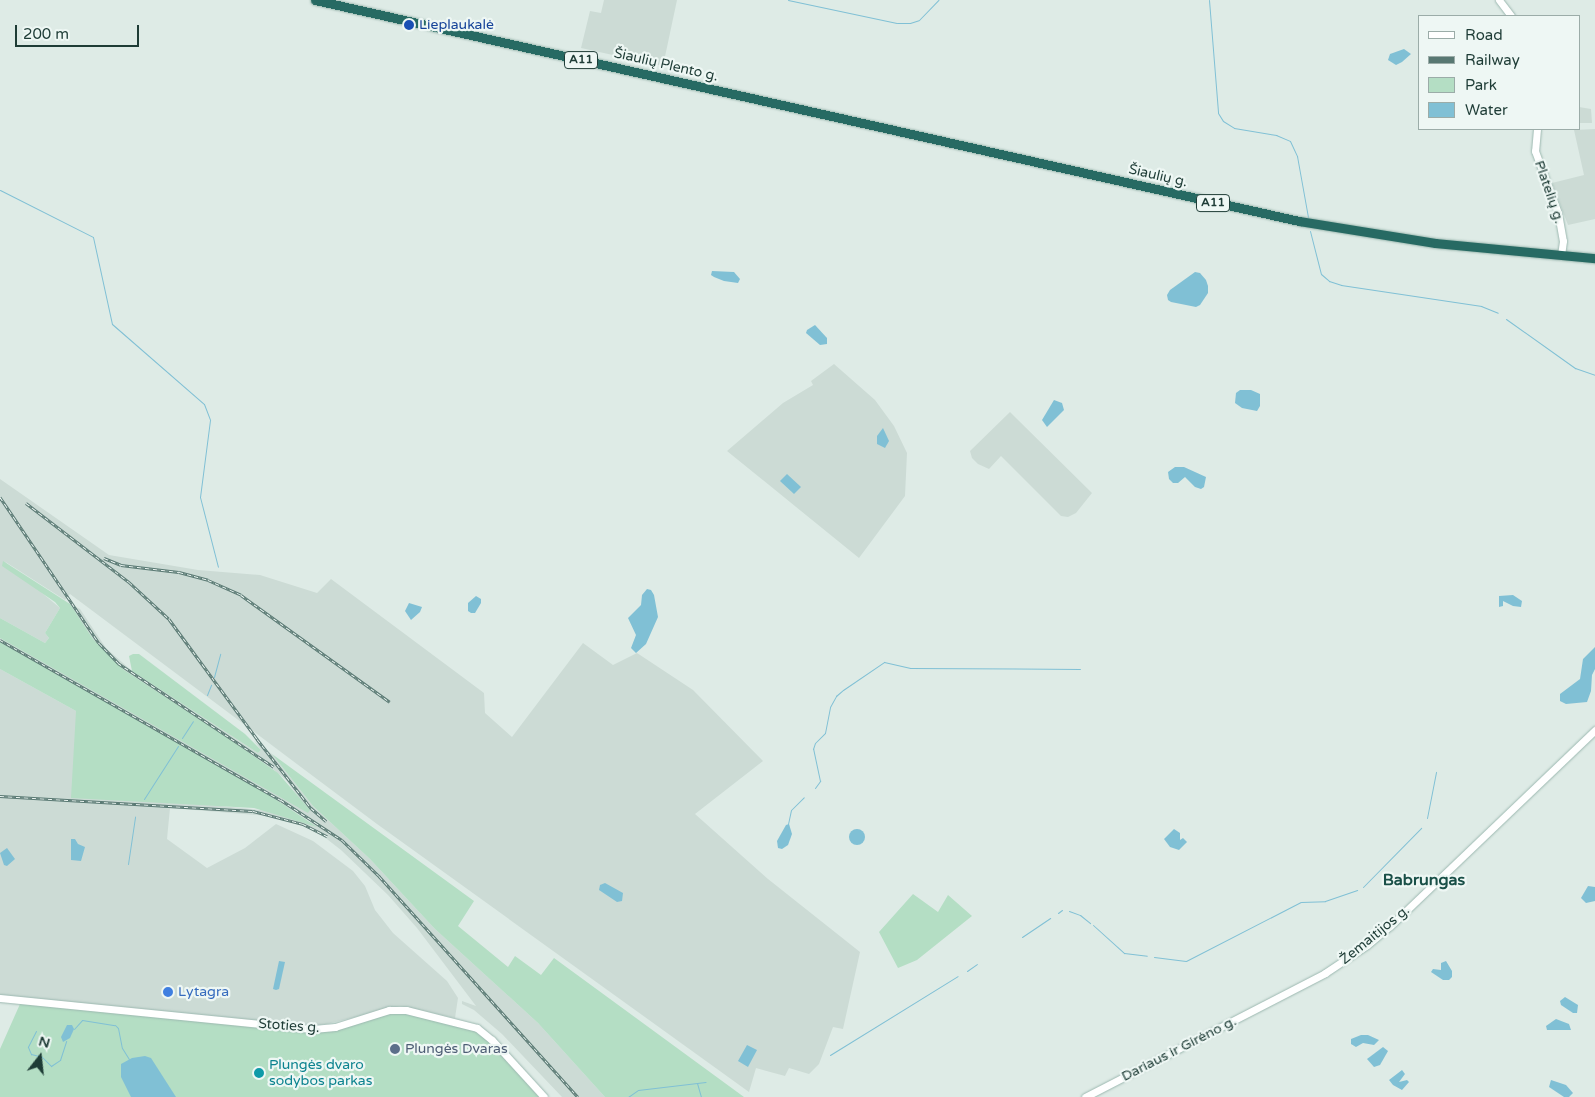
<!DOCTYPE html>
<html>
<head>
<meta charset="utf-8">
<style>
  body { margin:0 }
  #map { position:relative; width:1595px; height:1097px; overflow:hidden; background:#deebe6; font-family:"Varela Round",sans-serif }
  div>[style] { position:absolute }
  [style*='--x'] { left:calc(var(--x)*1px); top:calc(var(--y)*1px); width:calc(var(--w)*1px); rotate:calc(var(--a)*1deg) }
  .built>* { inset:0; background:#ccdbd5 }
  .green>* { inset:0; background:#b4dec4 }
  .water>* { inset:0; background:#80c0d5 }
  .round { border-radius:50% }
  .stream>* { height:1px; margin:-0.5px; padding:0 0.5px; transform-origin:0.5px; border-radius:0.5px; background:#80c0d5 }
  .roads { filter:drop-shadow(0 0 1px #9cb8b0) drop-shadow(0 0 1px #9cb8b0) }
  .secondary>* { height:7px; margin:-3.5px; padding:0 3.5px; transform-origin:3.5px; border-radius:3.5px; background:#fff }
  .highway>* { height:9px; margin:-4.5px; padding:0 4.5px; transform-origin:4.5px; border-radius:4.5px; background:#276a63 }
  .rail>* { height:3px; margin-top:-1.5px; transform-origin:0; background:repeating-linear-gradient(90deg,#eef7f4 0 4px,#587872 0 8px); box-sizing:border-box; border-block:1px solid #587872 }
  .dots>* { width:14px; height:14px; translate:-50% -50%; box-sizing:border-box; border:2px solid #eef7f4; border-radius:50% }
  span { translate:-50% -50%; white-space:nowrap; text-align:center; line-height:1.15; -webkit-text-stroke:4.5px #eef7f4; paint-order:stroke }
  .shield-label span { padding:1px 4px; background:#eef7f4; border:1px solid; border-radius:4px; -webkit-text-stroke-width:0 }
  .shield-label { font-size:12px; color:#1e3c36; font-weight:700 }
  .transit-label { font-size:14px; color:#164399 }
  .left { translate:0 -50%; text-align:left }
  .street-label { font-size:14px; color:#1e3c36 }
  .shop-label { font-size:14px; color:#366cbe }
  .service-label { font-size:14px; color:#4e5e75 }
  .culture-label { font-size:14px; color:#0d838f }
  .quarter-label { font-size:16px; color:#194f47; font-weight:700 }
  .legend { position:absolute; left:1418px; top:15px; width:162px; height:115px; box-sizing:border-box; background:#eef7f4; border:1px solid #9baca8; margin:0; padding:6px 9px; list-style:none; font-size:15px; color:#1e3c36 }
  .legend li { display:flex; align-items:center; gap:10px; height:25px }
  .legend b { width:25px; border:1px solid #9baca8 }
  .north { position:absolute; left:15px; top:1032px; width:50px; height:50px; -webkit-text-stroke:4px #eef7f4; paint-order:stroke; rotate:16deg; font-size:14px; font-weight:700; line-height:20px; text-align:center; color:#1e3c36 }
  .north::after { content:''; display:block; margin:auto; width:18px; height:22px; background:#1e3c36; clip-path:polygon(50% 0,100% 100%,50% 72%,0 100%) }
  .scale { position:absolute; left:15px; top:25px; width:124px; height:22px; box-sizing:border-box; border:2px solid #1e3c36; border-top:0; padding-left:6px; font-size:15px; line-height:18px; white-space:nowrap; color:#1e3c36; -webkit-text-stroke:4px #eef7f4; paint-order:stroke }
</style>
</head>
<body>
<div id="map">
  <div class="built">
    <i style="clip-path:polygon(604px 0,677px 0,663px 66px,581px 48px,590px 11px,601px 13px)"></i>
    <i style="clip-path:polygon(1579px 107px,1591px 109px,1592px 123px,1579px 123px)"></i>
    <i style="clip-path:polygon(1595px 129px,1595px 219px,1568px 225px,1552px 183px,1584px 175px,1574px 130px)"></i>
    <i style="clip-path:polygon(834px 364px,875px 400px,894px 426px,907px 453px,905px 496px,859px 558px,727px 451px,783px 403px,813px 385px,811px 381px)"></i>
    <i style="clip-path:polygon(1010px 412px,1092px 493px,1076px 513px,1068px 517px,1061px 516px,1001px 456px,989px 469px,978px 464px,972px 458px,970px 451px)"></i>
    <i style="clip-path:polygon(0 479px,109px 555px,198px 570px,260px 575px,317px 593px,331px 579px,484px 693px,485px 713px,512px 737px,583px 643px,613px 665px,637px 653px,693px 690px,763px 761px,695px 814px,768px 879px,860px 952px,843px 1029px,833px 1027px,819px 1064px,809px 1074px,789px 1068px,785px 1076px,756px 1068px,749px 1092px,377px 824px,70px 594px,65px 600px,4px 561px,60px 608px,45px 633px,49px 638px,45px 643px,0 618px)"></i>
    <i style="clip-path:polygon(70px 604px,80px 609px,106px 648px,132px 671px,258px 753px,261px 750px,254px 741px,272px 754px,313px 806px,370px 859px,435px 929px,538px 1023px,605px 1097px,562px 1097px,502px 1034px,474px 1010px,462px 1004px,462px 1001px,476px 1006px,417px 928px,388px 895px,341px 850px,323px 836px,303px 826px,270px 816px,170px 808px,167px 839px,207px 868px,245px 848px,276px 824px,313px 841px,353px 871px,365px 886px,375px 910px,393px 933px,447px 981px,458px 998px,455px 1018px,400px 1006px,327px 1024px,306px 1026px,0 995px,0 669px,76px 711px,220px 806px,270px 811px,316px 824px,0 642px,0 638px,309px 812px,286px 780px,267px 764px,124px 670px,93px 639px)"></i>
  </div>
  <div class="green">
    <i style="clip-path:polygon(3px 561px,70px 604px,93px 639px,124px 670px,228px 738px,278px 773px,310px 810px,308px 813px,0 638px,0 618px,45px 643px,49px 638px,45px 633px,60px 608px,55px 602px,2px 566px)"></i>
    <i style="clip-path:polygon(0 642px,272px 797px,317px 827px,254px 808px,71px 798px,76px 711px,0 669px)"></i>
    <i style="clip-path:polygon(133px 654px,139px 654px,245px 734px,261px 750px,258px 753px,132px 671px,129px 656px)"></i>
    <i style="clip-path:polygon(272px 754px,474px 901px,458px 926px,508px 967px,515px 956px,541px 975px,554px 958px,744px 1097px,605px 1097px,538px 1023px,435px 929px,370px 859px,313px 806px)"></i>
    <i style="clip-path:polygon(913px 894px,938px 912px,948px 895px,972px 916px,917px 960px,898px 968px,879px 932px)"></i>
    <i style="clip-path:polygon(20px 1004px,315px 1032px,341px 1029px,383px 1015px,405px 1013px,469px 1027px,484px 1036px,539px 1097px,0 1097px,0 1049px)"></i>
  </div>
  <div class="water">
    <i style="clip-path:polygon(1404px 49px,1411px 54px,1402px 62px,1396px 65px,1388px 60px,1390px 54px)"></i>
    <i style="clip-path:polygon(712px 271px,734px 272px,740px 279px,738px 283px,724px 281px,714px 277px,711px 275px)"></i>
    <i style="clip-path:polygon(1195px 272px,1200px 273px,1206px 280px,1208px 286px,1208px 293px,1200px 305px,1196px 307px,1171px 302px,1168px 300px,1167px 295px,1170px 290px)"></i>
    <i style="clip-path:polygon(815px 325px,827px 338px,827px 344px,820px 345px,806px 333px,807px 330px)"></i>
    <i style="clip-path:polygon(1240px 390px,1251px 390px,1260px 394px,1260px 406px,1257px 411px,1242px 408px,1235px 403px,1236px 393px)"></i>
    <i style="clip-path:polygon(1054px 400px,1062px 403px,1064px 410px,1047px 427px,1042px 420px)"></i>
    <i style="clip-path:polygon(883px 428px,889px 441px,885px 448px,877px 444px,877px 436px)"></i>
    <i style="clip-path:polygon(1175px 467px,1184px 467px,1206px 477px,1204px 487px,1201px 489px,1195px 487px,1185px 477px,1178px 483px,1173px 483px,1169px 479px,1168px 472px)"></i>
    <i style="clip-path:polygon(787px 474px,801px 487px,794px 494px,780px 481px)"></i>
    <i style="clip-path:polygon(647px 589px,651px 590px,654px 595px,658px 617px,646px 644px,636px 653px,631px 648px,636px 635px,628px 618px,641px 605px,642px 595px)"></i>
    <i style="clip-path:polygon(1513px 595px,1522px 601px,1521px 607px,1513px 606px,1503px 601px,1503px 606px,1499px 607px,1499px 596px)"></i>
    <i style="clip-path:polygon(476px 596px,481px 599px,481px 603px,475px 613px,471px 613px,468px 611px,468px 603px)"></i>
    <i style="clip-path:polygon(409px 603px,422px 607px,420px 612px,411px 620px,405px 611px)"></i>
    <i style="clip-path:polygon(1595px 647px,1595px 669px,1592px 675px,1591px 691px,1587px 702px,1566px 704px,1560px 701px,1560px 694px,1580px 679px,1583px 659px)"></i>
    <i style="clip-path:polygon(789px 824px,792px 834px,788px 845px,782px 849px,778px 848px,777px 841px,786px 825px)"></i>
    <i class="round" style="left:849px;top:829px;width:16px;height:16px"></i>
    <i style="clip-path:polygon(1174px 829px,1180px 833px,1180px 840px,1183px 838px,1187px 842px,1179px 850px,1170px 847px,1164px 839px)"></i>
    <i style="clip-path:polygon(71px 839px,75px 839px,78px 844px,85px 847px,81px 861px,71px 860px)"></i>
    <i style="clip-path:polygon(7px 848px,15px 859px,7px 866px,4px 865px,0 853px)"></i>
    <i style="clip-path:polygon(605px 883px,623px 893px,622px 901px,617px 902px,599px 890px,600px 885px)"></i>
    <i style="clip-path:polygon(1588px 886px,1595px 887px,1595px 901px,1586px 903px,1581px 898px)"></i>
    <i style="clip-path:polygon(279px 961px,285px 962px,279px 989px,276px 990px,273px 989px)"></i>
    <i style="clip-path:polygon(1446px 961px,1452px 971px,1452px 977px,1449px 980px,1443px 980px,1431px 972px,1433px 969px,1441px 970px,1441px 963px)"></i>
    <i style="clip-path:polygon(1565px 997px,1578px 1005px,1577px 1013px,1573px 1013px,1561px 1005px,1560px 1001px)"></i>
    <i style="clip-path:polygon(1556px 1019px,1569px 1024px,1571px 1030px,1547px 1030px,1546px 1026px)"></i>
    <i style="clip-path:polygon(67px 1025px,72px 1025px,74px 1029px,70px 1038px,63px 1042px,61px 1037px)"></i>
    <i style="clip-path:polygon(1361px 1035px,1368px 1035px,1379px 1040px,1374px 1045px,1363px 1043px,1356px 1047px,1351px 1044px,1351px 1039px)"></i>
    <i style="clip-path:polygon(747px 1045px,757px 1050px,748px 1067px,738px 1061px)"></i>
    <i style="clip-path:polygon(1383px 1047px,1388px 1051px,1380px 1065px,1374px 1067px,1367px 1059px)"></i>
    <i style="clip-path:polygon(145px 1056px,151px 1058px,176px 1097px,131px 1097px,121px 1077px,121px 1064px,132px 1058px)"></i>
    <i style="clip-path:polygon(1402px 1070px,1405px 1074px,1399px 1082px,1407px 1080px,1409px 1082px,1402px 1090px,1393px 1085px,1389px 1080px)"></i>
    <i style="clip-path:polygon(1551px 1080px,1566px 1085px,1573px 1093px,1569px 1097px,1564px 1097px,1549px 1087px)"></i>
  </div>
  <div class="stream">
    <i style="--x:788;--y:0;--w:111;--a:11.9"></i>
    <i style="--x:897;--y:23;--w:13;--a:0"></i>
    <i style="--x:910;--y:23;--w:9;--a:-18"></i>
    <i style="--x:919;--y:20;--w:28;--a:-46"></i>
    <i style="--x:1209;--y:0;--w:113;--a:85.4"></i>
    <i style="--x:1218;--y:113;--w:9;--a:58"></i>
    <i style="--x:1223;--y:121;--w:13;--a:32"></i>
    <i style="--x:1234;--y:128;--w:43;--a:9.5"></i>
    <i style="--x:1276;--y:135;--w:15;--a:23"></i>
    <i style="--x:1290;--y:141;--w:17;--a:65"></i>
    <i style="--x:1297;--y:156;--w:62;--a:79.8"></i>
    <i style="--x:0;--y:190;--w:104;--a:26.8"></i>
    <i style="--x:93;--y:237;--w:89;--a:77.7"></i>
    <i style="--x:112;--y:324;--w:122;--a:41"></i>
    <i style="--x:204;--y:404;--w:17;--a:69"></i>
    <i style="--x:210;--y:420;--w:78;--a:97.4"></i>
    <i style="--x:200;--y:497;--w:72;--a:75.6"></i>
    <i style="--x:1310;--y:231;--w:44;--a:75.7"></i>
    <i style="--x:1321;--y:274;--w:11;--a:41"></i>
    <i style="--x:1329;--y:281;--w:13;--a:18"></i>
    <i style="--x:1341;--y:285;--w:142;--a:8.5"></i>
    <i style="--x:1481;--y:306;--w:18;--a:22"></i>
    <i style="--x:1506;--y:319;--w:85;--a:35.4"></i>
    <i style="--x:1575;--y:368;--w:21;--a:19"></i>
    <i style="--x:214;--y:677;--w:24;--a:-75"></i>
    <i style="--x:207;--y:695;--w:11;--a:-68"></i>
    <i style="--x:182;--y:738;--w:20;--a:-57"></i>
    <i style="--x:815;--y:788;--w:9;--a:-54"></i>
    <i style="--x:820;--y:781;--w:33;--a:-102"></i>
    <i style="--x:813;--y:749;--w:6;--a:-72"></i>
    <i style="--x:815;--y:743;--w:14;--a:-45"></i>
    <i style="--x:825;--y:733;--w:26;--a:-79"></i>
    <i style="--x:830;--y:707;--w:13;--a:-61"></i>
    <i style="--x:836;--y:696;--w:9;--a:-41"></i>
    <i style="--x:843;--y:690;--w:50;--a:-34.3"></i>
    <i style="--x:884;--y:662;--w:27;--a:13"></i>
    <i style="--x:910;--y:668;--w:170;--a:0.3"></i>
    <i style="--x:144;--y:799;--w:63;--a:-57.3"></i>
    <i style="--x:1427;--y:818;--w:47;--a:-78.9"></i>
    <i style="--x:788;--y:824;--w:14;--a:-78"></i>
    <i style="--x:791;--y:810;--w:18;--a:-45"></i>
    <i style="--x:128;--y:864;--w:48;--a:-81.5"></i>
    <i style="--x:1363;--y:887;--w:83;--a:-45.5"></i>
    <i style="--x:1069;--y:911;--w:12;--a:20"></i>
    <i style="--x:1080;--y:915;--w:13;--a:39"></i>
    <i style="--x:1058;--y:913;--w:5;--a:-37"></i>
    <i style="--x:1093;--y:925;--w:42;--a:42.1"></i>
    <i style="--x:1124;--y:953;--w:23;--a:7"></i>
    <i style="--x:1022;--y:937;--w:34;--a:-34"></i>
    <i style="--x:1154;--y:957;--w:32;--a:7"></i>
    <i style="--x:1186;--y:961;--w:129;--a:-27.2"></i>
    <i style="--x:1301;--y:902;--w:24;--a:-2"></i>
    <i style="--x:1325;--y:901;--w:34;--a:-19"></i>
    <i style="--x:967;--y:971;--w:12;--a:-35"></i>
    <i style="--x:74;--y:1029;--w:12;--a:-48"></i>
    <i style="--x:82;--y:1020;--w:33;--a:9"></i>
    <i style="--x:115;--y:1025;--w:4;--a:45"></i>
    <i style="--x:118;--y:1028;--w:20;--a:79"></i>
    <i style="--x:122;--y:1048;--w:13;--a:58"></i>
    <i style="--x:36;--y:1031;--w:18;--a:117"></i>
    <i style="--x:28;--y:1047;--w:8;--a:67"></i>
    <i style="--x:31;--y:1054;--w:11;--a:15"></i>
    <i style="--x:42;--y:1057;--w:13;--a:45"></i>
    <i style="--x:51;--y:1066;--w:11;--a:-34"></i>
    <i style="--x:60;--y:1060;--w:20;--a:-72"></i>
    <i style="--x:830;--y:1055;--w:150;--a:-31.7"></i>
    <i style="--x:697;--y:1083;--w:15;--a:74"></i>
    <i style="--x:628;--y:1097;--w:12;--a:-35"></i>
    <i style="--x:638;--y:1090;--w:68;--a:-6.7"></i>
  </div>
  <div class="roads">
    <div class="secondary">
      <i style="--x:1499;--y:0;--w:20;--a:53"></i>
      <i style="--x:1537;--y:129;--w:22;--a:95"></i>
      <i style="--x:1535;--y:151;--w:66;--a:69.6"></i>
      <i style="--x:1558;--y:213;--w:28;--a:80"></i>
      <i style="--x:1563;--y:241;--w:15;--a:98"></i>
      <i style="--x:0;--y:998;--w:315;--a:5.7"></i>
      <i style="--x:313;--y:1029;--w:22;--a:-5"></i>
      <i style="--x:335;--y:1027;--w:57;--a:-17.5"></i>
      <i style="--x:389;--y:1010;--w:17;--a:0"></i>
      <i style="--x:406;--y:1010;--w:73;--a:14.2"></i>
      <i style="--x:477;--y:1028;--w:19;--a:39"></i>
      <i style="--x:492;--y:1040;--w:77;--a:47.6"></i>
      <i style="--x:1085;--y:1097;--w:270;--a:-27.3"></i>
      <i style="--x:1325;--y:973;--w:50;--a:-33.7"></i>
      <i style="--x:1367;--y:945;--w:30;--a:-40"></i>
      <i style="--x:1390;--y:926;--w:284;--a:-43.7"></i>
    </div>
    <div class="highway">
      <i style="--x:315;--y:0;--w:1009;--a:12.66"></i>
      <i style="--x:1299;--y:221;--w:138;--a:9.2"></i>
      <i style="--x:1435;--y:243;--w:161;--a:5.4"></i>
    </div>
  </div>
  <div class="rail">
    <i style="--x:0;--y:497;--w:176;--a:55.9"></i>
    <i style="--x:99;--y:643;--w:28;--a:46"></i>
    <i style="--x:118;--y:663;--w:187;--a:33.7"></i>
    <i style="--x:26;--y:503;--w:130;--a:37.5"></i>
    <i style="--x:129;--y:582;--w:54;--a:42.8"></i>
    <i style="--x:169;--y:619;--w:149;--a:53.7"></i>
    <i style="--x:257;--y:739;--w:88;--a:52"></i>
    <i style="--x:311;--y:808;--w:20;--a:41"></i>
    <i style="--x:104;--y:558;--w:18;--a:22"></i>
    <i style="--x:121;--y:565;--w:58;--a:6.9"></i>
    <i style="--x:179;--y:572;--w:30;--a:15"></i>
    <i style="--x:208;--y:580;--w:36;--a:24"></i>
    <i style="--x:241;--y:595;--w:183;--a:35.7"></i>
    <i style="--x:0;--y:640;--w:323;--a:29.7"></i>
    <i style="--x:281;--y:800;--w:73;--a:33.3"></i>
    <i style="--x:342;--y:840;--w:52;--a:44.2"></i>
    <i style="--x:379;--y:876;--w:297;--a:48"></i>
    <i style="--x:0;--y:796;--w:253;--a:3.4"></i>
    <i style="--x:253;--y:811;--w:52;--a:14.6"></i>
    <i style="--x:303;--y:824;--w:27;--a:27"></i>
  </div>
  <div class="dots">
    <i style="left:409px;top:25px;background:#1a4fb4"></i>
    <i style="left:168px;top:992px;background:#3f7fe0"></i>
    <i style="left:395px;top:1049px;background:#5c6f8a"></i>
    <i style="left:259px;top:1073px;background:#0f9aa8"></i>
  </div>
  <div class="shield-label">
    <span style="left:581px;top:60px">A11</span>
    <span style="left:1213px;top:203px">A11</span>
  </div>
  <div class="transit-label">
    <span class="left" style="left:419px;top:25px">Lieplaukalė</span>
  </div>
  <div class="street-label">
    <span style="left:666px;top:65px;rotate:13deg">Šiaulių Plento g.</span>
    <span style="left:1158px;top:176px;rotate:13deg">Šiaulių g.</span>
    <span style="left:1549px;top:192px;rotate:71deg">Platelių g.</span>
    <span style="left:1375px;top:935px;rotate:-39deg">Žemaitijos g.</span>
    <span style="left:289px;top:1026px;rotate:4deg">Stoties g.</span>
    <span style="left:1179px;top:1049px;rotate:-27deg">Dariaus ir Girėno g.</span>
  </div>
  <div class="shop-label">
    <span class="left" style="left:178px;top:992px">Lytagra</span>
  </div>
  <div class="service-label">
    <span class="left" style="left:405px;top:1049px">Plungės Dvaras</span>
  </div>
  <div class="culture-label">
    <span class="left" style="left:269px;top:1073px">Plungės dvaro<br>sodybos parkas</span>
  </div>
  <div class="quarter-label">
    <span style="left:1424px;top:880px">Babrungas</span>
  </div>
  <ul class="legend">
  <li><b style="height:6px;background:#fff"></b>Road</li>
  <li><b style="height:6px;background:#587872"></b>Railway</li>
  <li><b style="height:14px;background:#b4dec4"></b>Park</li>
  <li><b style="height:14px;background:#80c0d5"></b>Water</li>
  </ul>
  <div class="north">N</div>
  <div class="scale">200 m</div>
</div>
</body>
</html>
